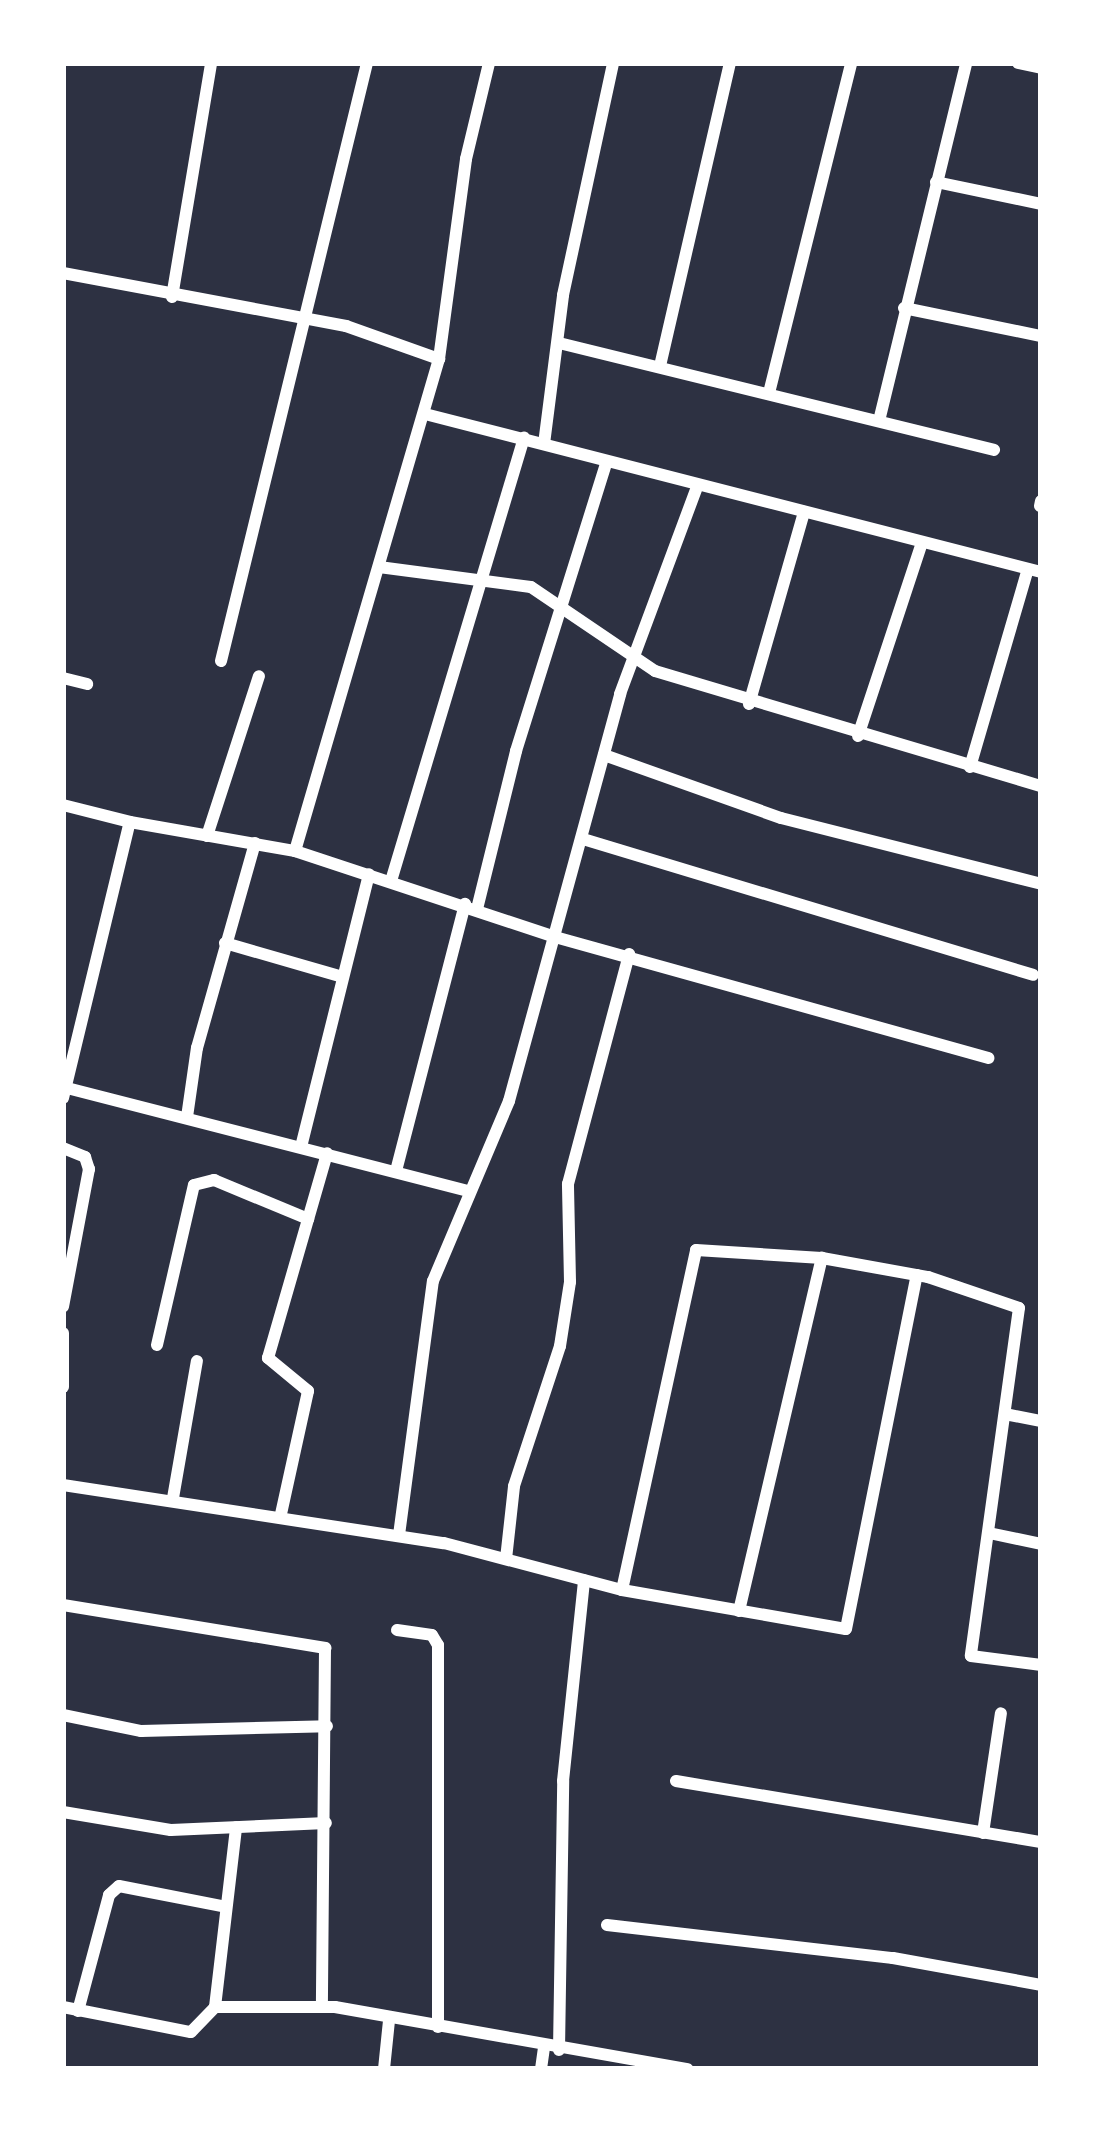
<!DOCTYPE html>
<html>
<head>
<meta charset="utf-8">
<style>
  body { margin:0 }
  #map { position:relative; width:1104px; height:2132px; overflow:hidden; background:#2d3142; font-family:Commissioner,sans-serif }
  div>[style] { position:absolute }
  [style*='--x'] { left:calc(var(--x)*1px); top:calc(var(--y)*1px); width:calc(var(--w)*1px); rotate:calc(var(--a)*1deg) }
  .minor>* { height:12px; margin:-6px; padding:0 6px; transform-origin:6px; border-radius:6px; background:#fff }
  span { translate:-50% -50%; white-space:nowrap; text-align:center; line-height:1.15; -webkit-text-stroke:9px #fff; paint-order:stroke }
  .frame { position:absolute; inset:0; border:66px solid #fff; pointer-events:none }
</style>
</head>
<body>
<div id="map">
  <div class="minor">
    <i style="--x:1018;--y:63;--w:24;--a:12"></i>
    <i style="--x:936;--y:182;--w:107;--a:11.8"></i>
    <i style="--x:63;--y:273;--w:288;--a:10.6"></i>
    <i style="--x:346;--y:326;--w:99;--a:19.5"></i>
    <i style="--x:172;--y:297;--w:237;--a:-80.5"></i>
    <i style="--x:904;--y:308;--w:140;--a:11.6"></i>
    <i style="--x:559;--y:343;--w:448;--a:13.8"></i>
    <i style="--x:660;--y:366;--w:311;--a:-77"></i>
    <i style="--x:770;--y:389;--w:336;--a:-76"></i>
    <i style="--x:425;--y:414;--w:636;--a:14.39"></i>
    <i style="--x:879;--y:421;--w:368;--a:-76.3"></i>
    <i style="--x:544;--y:444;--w:150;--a:-82.7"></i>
    <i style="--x:563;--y:295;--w:237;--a:-77.8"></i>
    <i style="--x:1040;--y:506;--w:5;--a:-79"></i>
    <i style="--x:379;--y:567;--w:153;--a:7.5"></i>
    <i style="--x:531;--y:587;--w:150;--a:34.1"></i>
    <i style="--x:655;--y:671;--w:403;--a:16.6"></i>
    <i style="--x:221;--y:661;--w:616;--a:-76.28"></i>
    <i style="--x:63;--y:678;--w:25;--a:14"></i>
    <i style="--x:749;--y:704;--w:200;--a:-74"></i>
    <i style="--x:858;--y:736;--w:204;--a:-71.7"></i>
    <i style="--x:604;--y:755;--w:188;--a:19.6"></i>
    <i style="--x:781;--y:818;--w:268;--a:14.2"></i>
    <i style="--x:970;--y:767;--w:206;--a:-73.7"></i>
    <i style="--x:63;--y:805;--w:69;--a:14.2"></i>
    <i style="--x:207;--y:836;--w:168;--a:-72"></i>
    <i style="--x:583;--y:839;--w:470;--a:16.8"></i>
    <i style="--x:295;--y:851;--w:274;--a:18.3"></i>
    <i style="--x:555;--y:937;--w:450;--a:15.6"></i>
    <i style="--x:391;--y:881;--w:463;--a:-73.3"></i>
    <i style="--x:477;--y:909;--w:163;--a:-76.1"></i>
    <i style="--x:516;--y:751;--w:302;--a:-72.6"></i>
    <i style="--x:225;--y:943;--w:119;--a:16.1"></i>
    <i style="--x:67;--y:1088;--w:413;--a:14.4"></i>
    <i style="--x:63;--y:1098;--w:284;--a:-76.4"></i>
    <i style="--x:130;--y:822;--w:168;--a:10"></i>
    <i style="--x:295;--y:851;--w:513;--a:-73.69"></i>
    <i style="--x:439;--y:359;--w:202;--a:-82.3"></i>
    <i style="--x:466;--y:159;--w:99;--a:-76.5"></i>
    <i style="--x:187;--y:1117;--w:70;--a:-81.8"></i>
    <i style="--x:197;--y:1048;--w:213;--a:-74.2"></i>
    <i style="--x:301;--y:1147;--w:281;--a:-76"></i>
    <i style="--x:63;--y:1148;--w:24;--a:22"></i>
    <i style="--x:85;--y:1157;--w:13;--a:72"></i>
    <i style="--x:89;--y:1169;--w:140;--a:100.7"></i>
    <i style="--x:396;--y:1171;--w:276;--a:-75.5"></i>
    <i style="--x:63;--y:1333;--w:54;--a:90"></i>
    <i style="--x:157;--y:1345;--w:164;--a:-77"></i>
    <i style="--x:194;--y:1185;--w:21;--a:-14"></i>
    <i style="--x:214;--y:1180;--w:102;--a:22.5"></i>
    <i style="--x:1005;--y:1414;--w:37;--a:11"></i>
    <i style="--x:63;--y:1485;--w:385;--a:8.7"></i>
    <i style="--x:444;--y:1543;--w:184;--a:14.8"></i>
    <i style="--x:622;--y:1590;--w:227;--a:9.9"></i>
    <i style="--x:846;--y:1629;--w:361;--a:-78.7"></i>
    <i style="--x:173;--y:1498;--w:139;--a:-80.1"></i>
    <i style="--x:281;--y:1514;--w:126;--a:-77.6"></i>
    <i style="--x:308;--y:1391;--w:52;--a:-140.5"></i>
    <i style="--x:268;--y:1358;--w:213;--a:-73.9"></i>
    <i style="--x:989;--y:1533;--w:53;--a:11.9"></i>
    <i style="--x:399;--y:1535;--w:256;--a:-82.4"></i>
    <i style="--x:433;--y:1281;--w:195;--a:-67.1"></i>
    <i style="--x:509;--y:1101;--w:422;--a:-74.7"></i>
    <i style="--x:620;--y:694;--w:221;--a:-69.6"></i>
    <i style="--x:506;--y:1559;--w:73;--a:-83.7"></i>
    <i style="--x:514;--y:1486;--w:147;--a:-71.8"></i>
    <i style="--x:560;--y:1346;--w:65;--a:-81.1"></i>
    <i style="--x:570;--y:1282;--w:98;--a:-91.2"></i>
    <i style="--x:568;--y:1184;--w:238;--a:-75.1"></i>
    <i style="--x:622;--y:1590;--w:348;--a:-77.7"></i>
    <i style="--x:696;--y:1250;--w:126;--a:3.6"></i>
    <i style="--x:822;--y:1258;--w:108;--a:10.2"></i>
    <i style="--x:928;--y:1277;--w:96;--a:18.8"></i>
    <i style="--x:1019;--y:1308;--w:351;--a:97.9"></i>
    <i style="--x:971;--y:1656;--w:71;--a:7.3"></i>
    <i style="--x:63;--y:1605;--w:266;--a:9.3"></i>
    <i style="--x:325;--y:1648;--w:359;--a:90.5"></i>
    <i style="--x:739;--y:1611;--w:363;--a:-76.8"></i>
    <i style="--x:397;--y:1630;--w:35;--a:8"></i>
    <i style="--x:432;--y:1635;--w:12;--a:59"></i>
    <i style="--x:438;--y:1645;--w:382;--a:90"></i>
    <i style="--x:63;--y:1715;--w:80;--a:11.6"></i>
    <i style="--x:141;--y:1731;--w:186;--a:-1.5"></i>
    <i style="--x:676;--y:1781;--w:370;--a:9.5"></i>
    <i style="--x:63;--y:1812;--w:109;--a:9.5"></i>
    <i style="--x:171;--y:1830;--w:155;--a:-2.6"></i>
    <i style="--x:983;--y:1833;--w:121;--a:-81.5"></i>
    <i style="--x:607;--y:1925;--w:288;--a:6.6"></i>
    <i style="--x:893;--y:1958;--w:150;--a:10.3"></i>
    <i style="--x:63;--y:2007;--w:130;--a:11.1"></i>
    <i style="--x:191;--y:2032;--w:35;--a:-46"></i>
    <i style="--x:215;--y:2007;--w:120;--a:0"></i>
    <i style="--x:335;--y:2007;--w:358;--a:10"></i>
    <i style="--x:215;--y:2007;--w:181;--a:-83.3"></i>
    <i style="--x:78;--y:2011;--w:120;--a:-75"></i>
    <i style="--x:109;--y:1895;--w:13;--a:-42"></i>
    <i style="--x:119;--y:1886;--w:109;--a:11.1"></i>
    <i style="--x:559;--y:2050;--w:269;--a:-89.1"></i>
    <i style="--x:563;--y:1781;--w:202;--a:-84"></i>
    <i style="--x:384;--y:2069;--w:48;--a:-84.1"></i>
    <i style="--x:541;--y:2069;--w:21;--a:-82"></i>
  </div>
  <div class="frame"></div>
</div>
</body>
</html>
